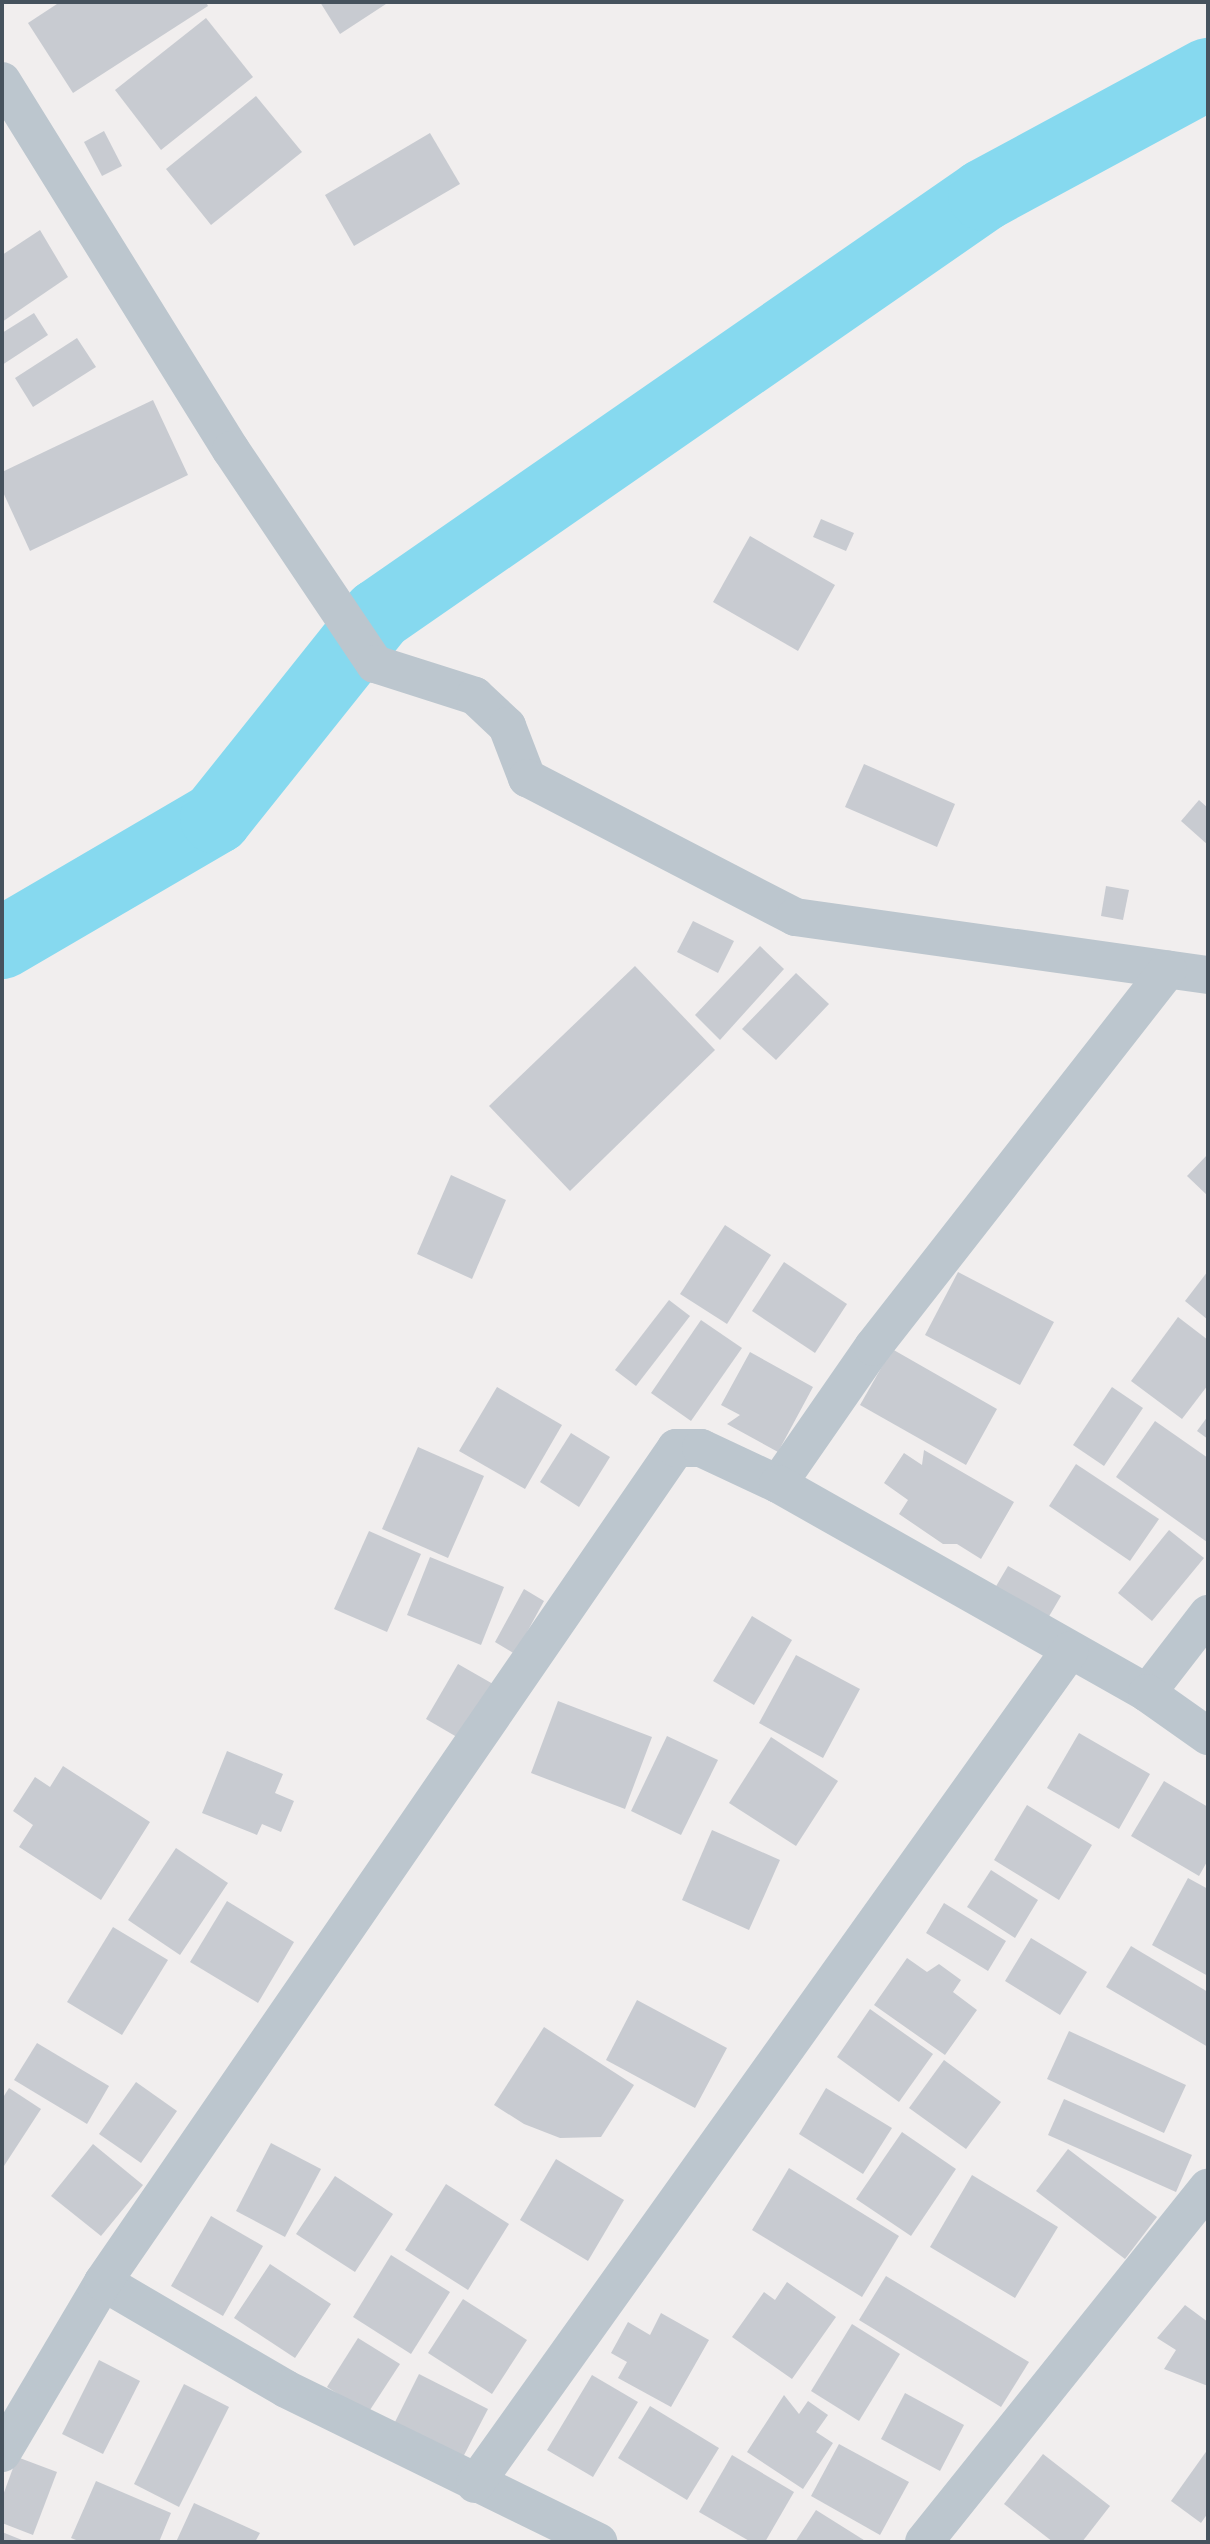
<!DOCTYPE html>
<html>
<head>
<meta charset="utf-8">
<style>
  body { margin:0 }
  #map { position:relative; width:1210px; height:2544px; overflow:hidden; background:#f1eeee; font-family:"Roboto Condensed",sans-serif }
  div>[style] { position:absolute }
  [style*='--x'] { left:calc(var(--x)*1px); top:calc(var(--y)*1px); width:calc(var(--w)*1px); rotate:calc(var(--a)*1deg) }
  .river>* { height:72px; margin:-36px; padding:0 36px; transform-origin:36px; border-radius:36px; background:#86d9ef }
  .building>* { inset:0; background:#c8cbd1 }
  .street>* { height:38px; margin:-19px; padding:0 19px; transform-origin:19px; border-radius:19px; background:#bcc6ce }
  span { translate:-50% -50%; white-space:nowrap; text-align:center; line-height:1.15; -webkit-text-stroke:5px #fff; paint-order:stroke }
  .frame { position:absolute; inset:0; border:4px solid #46525d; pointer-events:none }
</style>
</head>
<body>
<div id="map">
  <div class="river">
    <i style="--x:2;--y:943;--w:248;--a:-30.3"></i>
    <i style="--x:216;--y:818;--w:260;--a:-51.4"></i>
    <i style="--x:378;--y:615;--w:737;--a:-34.72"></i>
    <i style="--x:984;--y:195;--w:255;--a:-28.4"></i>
  </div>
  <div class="building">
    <i style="clip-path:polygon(60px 2px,206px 2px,208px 6px,73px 93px,28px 23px)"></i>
    <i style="clip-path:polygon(320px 2px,389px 2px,340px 34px)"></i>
    <i style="clip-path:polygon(206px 18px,253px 77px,161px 150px,115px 90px)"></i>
    <i style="clip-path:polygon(256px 96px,302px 152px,211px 225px,166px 169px)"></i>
    <i style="clip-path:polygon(104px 131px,122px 166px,102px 176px,84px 142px)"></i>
    <i style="clip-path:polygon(430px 133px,460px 184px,354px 246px,325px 195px)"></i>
    <i style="clip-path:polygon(40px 230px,68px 277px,2px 322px,2px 255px)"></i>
    <i style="clip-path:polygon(34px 313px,48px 335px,2px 365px,2px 333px)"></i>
    <i style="clip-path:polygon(77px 338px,96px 367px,33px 407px,15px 378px)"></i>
    <i style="clip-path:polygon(153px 400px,188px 475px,30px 551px,2px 490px,2px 472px)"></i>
    <i style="clip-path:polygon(821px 519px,854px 533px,846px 551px,813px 537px)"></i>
    <i style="clip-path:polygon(750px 536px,835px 585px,798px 651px,713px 602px)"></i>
    <i style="clip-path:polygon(864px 764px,955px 804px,937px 847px,845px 807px)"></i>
    <i style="clip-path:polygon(1199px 800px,1208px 808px,1208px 845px,1181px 821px)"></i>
    <i style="clip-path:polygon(1106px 886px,1129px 890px,1123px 920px,1101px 916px)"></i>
    <i style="clip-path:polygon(693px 921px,734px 941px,718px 973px,677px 952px)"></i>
    <i style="clip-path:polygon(760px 946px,784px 969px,720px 1040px,695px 1015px)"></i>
    <i style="clip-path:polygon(635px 966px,715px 1050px,570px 1191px,489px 1106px)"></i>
    <i style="clip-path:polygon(796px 973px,829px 1004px,776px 1060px,742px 1029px)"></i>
    <i style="clip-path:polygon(1208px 1154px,1208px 1196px,1187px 1176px)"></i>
    <i style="clip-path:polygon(451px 1175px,506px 1200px,472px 1279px,417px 1254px)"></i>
    <i style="clip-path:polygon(725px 1225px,771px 1255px,727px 1324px,680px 1294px)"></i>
    <i style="clip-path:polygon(784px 1262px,847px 1304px,815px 1353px,752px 1311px)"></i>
    <i style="clip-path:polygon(1208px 1271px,1208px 1320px,1185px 1301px)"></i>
    <i style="clip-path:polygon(958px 1272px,1054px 1322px,1020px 1385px,925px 1335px)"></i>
    <i style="clip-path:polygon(669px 1300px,690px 1316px,636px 1386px,615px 1370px)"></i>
    <i style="clip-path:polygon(1178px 1317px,1208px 1340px,1208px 1385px,1182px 1419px,1131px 1381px)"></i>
    <i style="clip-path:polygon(701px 1320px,742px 1348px,691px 1421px,651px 1393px)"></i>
    <i style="clip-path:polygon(892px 1349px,997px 1409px,966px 1465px,860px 1405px)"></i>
    <i style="clip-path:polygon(750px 1352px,813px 1387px,778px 1452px,727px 1424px,740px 1415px,721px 1405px)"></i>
    <i style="clip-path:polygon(497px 1387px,562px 1425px,525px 1489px,459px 1451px)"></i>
    <i style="clip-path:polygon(1112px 1387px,1143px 1408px,1104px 1466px,1073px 1445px)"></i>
    <i style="clip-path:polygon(1208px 1416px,1208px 1439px,1197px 1431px)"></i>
    <i style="clip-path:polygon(1155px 1421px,1208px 1458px,1207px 1542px,1116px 1477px)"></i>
    <i style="clip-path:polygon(571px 1433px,610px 1457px,579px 1507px,540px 1482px)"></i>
    <i style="clip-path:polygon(418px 1447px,484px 1476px,448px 1558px,382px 1529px)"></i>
    <i style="clip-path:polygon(924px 1450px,1014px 1502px,981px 1559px,957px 1544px,943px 1544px,899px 1514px,908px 1500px,884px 1483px,904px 1453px,922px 1465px)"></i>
    <i style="clip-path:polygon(1076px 1464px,1159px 1519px,1130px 1561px,1049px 1506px)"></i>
    <i style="clip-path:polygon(1169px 1530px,1204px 1558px,1152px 1621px,1118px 1593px)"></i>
    <i style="clip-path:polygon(369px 1531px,421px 1554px,387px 1632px,334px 1609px)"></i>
    <i style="clip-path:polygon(430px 1557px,504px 1587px,481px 1645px,407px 1615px)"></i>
    <i style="clip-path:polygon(1008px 1566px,1061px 1596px,1048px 1618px,995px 1588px)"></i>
    <i style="clip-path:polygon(524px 1589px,544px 1601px,515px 1654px,495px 1642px)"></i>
    <i style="clip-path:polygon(752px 1616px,792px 1640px,754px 1705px,713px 1681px)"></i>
    <i style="clip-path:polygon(796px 1655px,860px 1689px,823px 1758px,759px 1723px)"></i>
    <i style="clip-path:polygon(458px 1664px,493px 1684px,462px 1740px,426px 1719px)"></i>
    <i style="clip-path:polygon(558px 1701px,652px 1737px,625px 1809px,531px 1773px)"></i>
    <i style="clip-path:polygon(1079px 1733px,1150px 1774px,1119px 1829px,1047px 1788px)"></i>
    <i style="clip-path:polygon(667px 1736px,718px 1760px,681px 1835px,631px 1811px)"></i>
    <i style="clip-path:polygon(771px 1737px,838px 1781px,796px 1846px,729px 1803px)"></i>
    <i style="clip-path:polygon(227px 1751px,283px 1774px,275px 1793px,294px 1801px,281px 1832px,262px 1824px,257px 1835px,202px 1813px)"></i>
    <i style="clip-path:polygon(63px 1766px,150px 1822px,101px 1900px,19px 1847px,33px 1825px,13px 1811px,35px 1777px,50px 1787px)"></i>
    <i style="clip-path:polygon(1164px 1781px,1208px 1807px,1208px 1860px,1199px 1876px,1131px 1836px)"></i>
    <i style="clip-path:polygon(1027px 1805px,1092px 1845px,1059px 1900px,994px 1860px)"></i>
    <i style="clip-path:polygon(712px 1830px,780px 1860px,749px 1930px,682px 1900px)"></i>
    <i style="clip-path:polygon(176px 1848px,228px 1883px,180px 1955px,128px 1920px)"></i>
    <i style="clip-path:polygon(991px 1870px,1038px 1900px,1015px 1938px,967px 1907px)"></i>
    <i style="clip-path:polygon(1188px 1878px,1208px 1889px,1208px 1976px,1152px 1945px)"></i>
    <i style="clip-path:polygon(227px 1901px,294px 1942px,258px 2003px,190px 1962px)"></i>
    <i style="clip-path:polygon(944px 1903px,1006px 1941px,988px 1971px,926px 1933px)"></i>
    <i style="clip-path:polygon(113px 1927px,168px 1960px,122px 2035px,67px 2002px)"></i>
    <i style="clip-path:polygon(1031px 1938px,1087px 1972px,1060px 2015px,1005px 1981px)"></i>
    <i style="clip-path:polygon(1131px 1946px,1208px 1992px,1208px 2047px,1106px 1987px)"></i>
    <i style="clip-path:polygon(907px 1958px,927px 1972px,939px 1964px,961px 1980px,953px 1992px,977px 2010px,945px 2055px,874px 2005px)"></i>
    <i style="clip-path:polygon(637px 2000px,727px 2048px,695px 2108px,606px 2060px)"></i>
    <i style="clip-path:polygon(870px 2009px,933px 2054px,899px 2102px,837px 2057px)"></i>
    <i style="clip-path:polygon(544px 2027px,634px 2085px,601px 2137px,560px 2138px,524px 2124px,494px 2105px)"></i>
    <i style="clip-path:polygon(1069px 2031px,1186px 2085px,1164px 2133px,1047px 2079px)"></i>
    <i style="clip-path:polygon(37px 2043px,109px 2086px,87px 2124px,14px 2080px)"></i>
    <i style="clip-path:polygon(944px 2060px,1001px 2102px,966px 2149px,909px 2108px)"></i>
    <i style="clip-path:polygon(136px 2082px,177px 2111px,141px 2163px,99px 2134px)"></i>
    <i style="clip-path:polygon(9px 2088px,41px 2109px,2px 2169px,2px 2099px)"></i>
    <i style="clip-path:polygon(826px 2088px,892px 2128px,863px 2174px,799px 2134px)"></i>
    <i style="clip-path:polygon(1064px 2099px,1192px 2155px,1176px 2192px,1048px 2135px)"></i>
    <i style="clip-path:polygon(902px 2132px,956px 2169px,911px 2236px,856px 2199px)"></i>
    <i style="clip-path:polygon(271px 2143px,321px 2169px,285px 2237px,236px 2211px)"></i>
    <i style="clip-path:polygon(93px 2144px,143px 2185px,101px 2236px,51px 2196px)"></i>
    <i style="clip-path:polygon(1068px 2149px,1157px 2217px,1125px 2259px,1036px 2191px)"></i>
    <i style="clip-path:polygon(556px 2159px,624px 2200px,588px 2261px,520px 2220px)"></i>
    <i style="clip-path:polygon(789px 2168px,899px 2236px,862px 2297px,752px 2230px)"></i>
    <i style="clip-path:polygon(972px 2175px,1058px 2227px,1015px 2298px,930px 2247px)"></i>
    <i style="clip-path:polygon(335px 2176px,393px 2214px,355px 2272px,296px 2234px)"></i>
    <i style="clip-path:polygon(446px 2184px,509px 2224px,468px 2290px,405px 2250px)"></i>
    <i style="clip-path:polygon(211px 2216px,263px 2246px,223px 2316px,171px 2286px)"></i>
    <i style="clip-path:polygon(391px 2255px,450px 2292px,411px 2354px,353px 2317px)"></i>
    <i style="clip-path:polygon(270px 2264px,331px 2304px,295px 2358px,234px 2318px)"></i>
    <i style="clip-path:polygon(886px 2276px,1029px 2362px,1001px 2407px,859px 2320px)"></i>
    <i style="clip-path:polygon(787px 2282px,836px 2317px,792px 2379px,732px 2337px,764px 2292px,775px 2300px)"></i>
    <i style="clip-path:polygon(463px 2299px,527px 2340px,492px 2394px,428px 2353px)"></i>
    <i style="clip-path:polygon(1185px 2305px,1208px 2322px,1208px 2386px,1164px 2369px,1176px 2350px,1157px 2338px)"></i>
    <i style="clip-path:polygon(661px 2313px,709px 2340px,671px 2407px,618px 2378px,627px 2362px,611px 2353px,628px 2322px,650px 2335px)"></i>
    <i style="clip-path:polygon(852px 2324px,900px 2354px,859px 2421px,811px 2391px)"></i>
    <i style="clip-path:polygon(358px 2338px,400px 2364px,368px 2413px,327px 2387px)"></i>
    <i style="clip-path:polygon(99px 2360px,140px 2381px,103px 2454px,62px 2434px)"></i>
    <i style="clip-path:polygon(419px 2374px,488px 2409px,462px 2459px,394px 2424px)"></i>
    <i style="clip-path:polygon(592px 2375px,638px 2402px,593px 2477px,547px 2450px)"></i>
    <i style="clip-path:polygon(184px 2384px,229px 2407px,179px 2507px,134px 2484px)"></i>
    <i style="clip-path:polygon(905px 2393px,964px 2425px,940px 2471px,881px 2439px)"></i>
    <i style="clip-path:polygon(784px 2395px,799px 2414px,808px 2401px,828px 2415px,816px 2432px,833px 2443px,803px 2489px,747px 2452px)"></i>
    <i style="clip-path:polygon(650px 2406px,719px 2448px,687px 2500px,618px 2458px)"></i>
    <i style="clip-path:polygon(839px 2444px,909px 2482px,880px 2535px,811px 2496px)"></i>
    <i style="clip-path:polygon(1208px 2449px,1208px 2513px,1201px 2523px,1171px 2501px)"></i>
    <i style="clip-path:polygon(1043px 2454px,1110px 2506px,1082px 2542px,1053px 2542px,1004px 2504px)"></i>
    <i style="clip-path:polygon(732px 2455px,794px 2492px,765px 2542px,751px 2542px,699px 2512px)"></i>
    <i style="clip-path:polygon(17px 2457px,57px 2472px,33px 2535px,2px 2523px,2px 2498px)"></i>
    <i style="clip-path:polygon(96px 2481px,171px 2513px,159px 2542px,81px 2542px,71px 2538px)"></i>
    <i style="clip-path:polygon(194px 2503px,260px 2533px,255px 2542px,176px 2542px)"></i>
    <i style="clip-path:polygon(816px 2510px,867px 2542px,795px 2542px)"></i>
    <i style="clip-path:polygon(2px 2532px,27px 2542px,2px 2542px)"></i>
  </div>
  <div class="street">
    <i style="--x:2;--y:81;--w:434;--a:58.2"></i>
    <i style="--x:231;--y:450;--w:258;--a:56.1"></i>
    <i style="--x:375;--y:664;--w:105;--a:17.7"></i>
    <i style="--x:475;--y:696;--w:44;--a:43.2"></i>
    <i style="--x:507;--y:726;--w:56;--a:69"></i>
    <i style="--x:527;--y:778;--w:302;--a:27.4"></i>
    <i style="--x:795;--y:917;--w:417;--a:8"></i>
    <i style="--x:778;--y:1484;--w:167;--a:-55.3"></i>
    <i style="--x:873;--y:1347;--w:479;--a:-52"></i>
    <i style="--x:1147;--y:1693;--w:100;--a:-52.3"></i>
    <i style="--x:103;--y:2282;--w:212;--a:30.3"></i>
    <i style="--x:286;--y:2389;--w:348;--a:26.1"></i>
    <i style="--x:2;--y:2453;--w:199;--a:-59.4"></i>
    <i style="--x:103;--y:2282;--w:1012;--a:-55.51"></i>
    <i style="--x:676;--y:1448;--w:25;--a:0"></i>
    <i style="--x:701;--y:1448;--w:85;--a:25.1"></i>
    <i style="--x:778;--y:1484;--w:424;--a:29.5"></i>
    <i style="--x:1147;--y:1693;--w:75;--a:35.2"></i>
    <i style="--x:475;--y:2484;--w:1024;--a:-54.49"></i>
    <i style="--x:924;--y:2542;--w:454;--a:-51.3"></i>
  </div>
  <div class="frame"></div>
</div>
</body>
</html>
